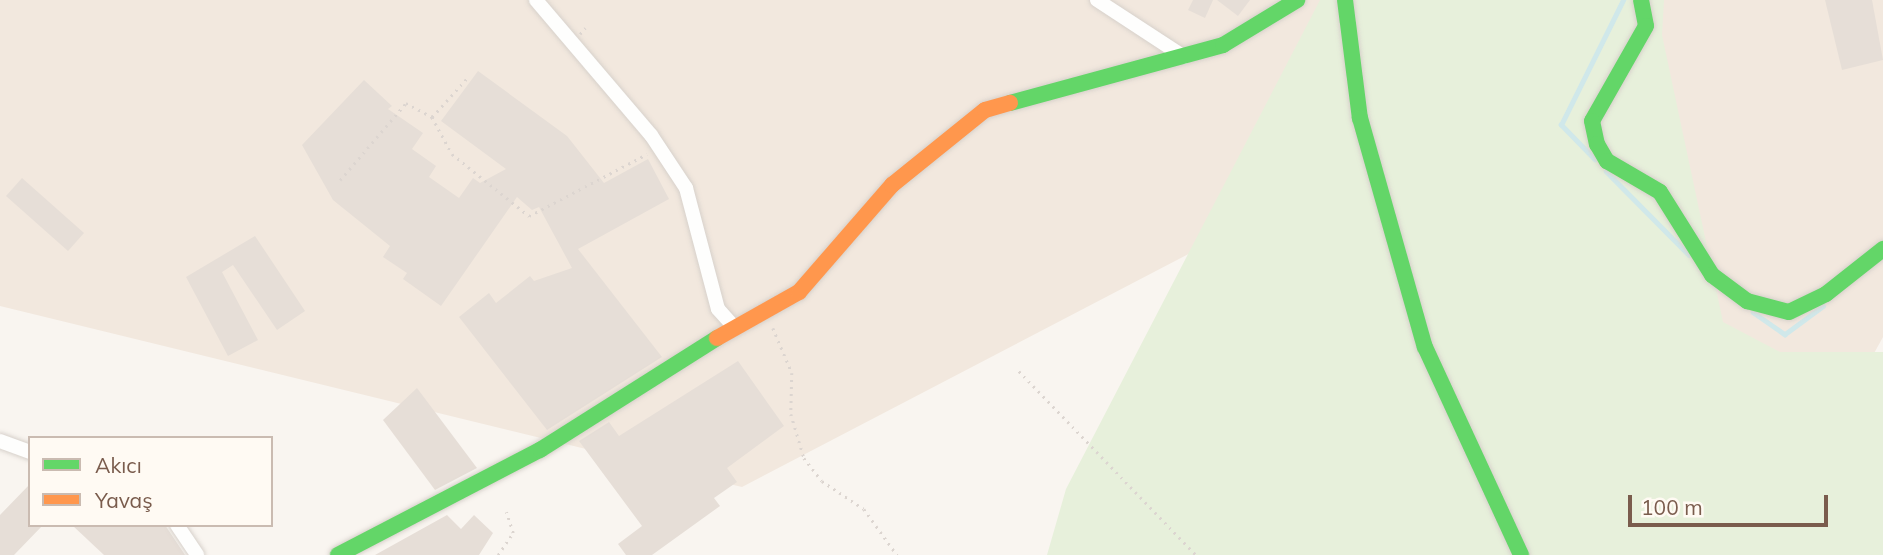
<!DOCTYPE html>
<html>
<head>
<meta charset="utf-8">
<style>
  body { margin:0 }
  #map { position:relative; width:1883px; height:555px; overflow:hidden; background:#f9f5f0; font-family:Mulish,sans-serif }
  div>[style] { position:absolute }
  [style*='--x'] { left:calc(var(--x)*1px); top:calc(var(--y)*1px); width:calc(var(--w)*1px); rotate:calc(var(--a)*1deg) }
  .residential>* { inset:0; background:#f2e8de }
  .green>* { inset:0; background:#e7f0db }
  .stream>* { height:4.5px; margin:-2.25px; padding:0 2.25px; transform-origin:2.25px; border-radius:2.25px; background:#d0e8ea }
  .building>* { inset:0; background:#e6ded7 }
  .path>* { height:2.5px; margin-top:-1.25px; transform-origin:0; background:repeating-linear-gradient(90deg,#dcd5d0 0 2px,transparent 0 7px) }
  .roads { filter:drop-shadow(0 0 2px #d7d1cb) drop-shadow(0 0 2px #d7d1cb) }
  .street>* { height:14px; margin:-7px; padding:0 7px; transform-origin:7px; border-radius:7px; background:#fefefd }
  .fast>* { height:16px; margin:-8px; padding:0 8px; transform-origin:8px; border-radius:8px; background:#63d668 }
  .slow>* { height:16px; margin:-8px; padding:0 8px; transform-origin:8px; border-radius:8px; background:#ff974d }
  span { translate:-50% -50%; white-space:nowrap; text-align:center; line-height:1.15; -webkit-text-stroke:5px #fffaf3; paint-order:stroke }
  .legend { position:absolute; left:28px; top:436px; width:245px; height:91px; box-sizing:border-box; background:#fffaf3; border:2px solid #cabbb1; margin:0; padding:9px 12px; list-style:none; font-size:21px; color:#7a5c4d }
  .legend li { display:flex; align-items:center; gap:14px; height:35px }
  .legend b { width:35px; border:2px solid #cabbb1 }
  .scale { position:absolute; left:1628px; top:495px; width:200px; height:32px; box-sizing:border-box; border:4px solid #7a5c4d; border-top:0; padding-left:9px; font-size:21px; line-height:24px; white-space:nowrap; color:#7a5c4d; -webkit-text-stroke:5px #fffaf3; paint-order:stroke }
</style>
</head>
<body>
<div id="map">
  <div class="residential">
    <i style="clip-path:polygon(0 0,1883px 0,1883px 337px,1763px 555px,1223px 236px,742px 487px,0 306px)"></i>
  </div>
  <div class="green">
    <i style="clip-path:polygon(1320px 0,1664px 0,1662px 35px,1723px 322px,1780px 352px,1883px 352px,1883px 555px,1047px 555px,1066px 489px)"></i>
  </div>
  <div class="stream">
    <i style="--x:1595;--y:160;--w:49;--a:-134.2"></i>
    <i style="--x:1561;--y:125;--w:140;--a:-63.6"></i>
    <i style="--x:1606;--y:171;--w:118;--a:45.3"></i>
    <i style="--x:1753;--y:312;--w:39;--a:35"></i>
    <i style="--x:1785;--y:334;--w:47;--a:-36.4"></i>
  </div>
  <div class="building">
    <i style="clip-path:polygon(1193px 0,1213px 0,1205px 18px,1188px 10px)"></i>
    <i style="clip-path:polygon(1217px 0,1250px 0,1238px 16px)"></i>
    <i style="clip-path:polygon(1825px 0,1872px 0,1883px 60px,1842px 70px)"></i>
    <i style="clip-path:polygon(478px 71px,567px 136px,604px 183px,648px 159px,669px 199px,578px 249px,662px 357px,547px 430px,459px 317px,489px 293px,496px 303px,530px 276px,534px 281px,572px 268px,539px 207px,532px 210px,517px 197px,441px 306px,403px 279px,407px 273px,383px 257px,390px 246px,333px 200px,302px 145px,364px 80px,392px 106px,388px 109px,423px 133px,412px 149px,436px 166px,429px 177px,459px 198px,473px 178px,480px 183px,506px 169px,441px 121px)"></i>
    <i style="clip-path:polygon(22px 178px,84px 233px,68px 251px,6px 196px)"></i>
    <i style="clip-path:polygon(255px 236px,305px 311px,277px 330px,233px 265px,222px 272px,258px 340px,228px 356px,186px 277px)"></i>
    <i style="clip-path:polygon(738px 361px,784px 426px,727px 468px,737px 482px,714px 498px,720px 506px,652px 555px,626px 555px,618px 544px,642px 526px,579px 441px,609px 422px,619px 436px)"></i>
    <i style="clip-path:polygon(417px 388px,477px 468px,435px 490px,383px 420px)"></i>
    <i style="clip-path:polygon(30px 484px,30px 525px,43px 525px,14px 555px,0 555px,0 515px)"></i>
    <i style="clip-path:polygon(447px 515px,461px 529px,474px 515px,493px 533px,479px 555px,375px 555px)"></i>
    <i style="clip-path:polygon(72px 525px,165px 525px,185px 555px,104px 555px)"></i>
  </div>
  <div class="path">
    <i style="--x:580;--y:34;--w:8;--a:-50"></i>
    <i style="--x:432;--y:117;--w:55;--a:-47.9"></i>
    <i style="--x:340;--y:180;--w:101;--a:-49.4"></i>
    <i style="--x:406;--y:103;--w:30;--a:28"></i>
    <i style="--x:432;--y:117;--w:42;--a:61.6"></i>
    <i style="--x:452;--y:154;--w:99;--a:38.8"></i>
    <i style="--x:529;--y:216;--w:133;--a:-27.7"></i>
    <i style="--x:773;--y:328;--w:49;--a:67.1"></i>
    <i style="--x:792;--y:373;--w:41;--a:91.4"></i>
    <i style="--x:791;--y:414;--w:46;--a:73.5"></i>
    <i style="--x:804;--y:458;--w:29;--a:52"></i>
    <i style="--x:822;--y:481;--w:50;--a:33.7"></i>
    <i style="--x:864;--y:509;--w:57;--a:54.3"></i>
    <i style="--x:1019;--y:371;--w:255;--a:46.1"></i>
    <i style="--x:498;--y:555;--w:27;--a:-56"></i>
    <i style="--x:513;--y:533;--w:22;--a:-108"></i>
  </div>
  <div class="roads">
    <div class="street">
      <i style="--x:536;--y:0;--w:177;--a:49.6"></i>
      <i style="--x:651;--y:135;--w:64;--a:56.6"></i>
      <i style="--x:686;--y:188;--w:125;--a:75.2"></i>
      <i style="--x:718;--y:309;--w:24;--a:48"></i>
      <i style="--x:1097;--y:0;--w:104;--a:33.2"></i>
      <i style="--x:0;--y:441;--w:32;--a:20"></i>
      <i style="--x:177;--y:525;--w:36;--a:56"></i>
    </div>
    <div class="fast">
      <i style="--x:1345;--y:0;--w:119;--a:82.8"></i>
      <i style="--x:1360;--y:118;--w:238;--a:74.2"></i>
      <i style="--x:1425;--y:347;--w:229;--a:65.2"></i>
      <i style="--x:1641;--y:0;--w:26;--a:79"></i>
      <i style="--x:1646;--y:26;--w:109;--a:119.6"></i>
      <i style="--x:1592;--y:121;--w:24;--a:78"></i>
      <i style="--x:1597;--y:144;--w:20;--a:60"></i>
      <i style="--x:1607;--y:161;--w:61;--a:30.3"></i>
      <i style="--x:1660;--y:192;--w:98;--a:57.9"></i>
      <i style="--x:1712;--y:275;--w:44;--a:36.6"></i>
      <i style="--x:1747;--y:301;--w:43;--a:14.7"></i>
      <i style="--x:1789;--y:312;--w:41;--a:-25.9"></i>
      <i style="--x:1826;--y:294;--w:73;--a:-38.3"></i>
      <i style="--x:1010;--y:103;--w:221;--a:-15.2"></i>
      <i style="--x:1223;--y:45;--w:87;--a:-31.3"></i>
      <i style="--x:338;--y:555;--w:228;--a:-27.5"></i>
      <i style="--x:540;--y:450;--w:209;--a:-32.3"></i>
    </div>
    <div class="slow">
      <i style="--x:717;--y:338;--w:94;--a:-29.3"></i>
      <i style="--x:799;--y:292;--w:142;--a:-49"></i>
      <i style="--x:892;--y:185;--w:119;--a:-38.9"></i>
      <i style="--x:985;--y:110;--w:26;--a:-16"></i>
    </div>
  </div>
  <ul class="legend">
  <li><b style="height:9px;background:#63d668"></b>Akıcı</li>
  <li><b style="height:9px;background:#ff974d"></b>Yavaş</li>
  </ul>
  <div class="scale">100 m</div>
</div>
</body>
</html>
